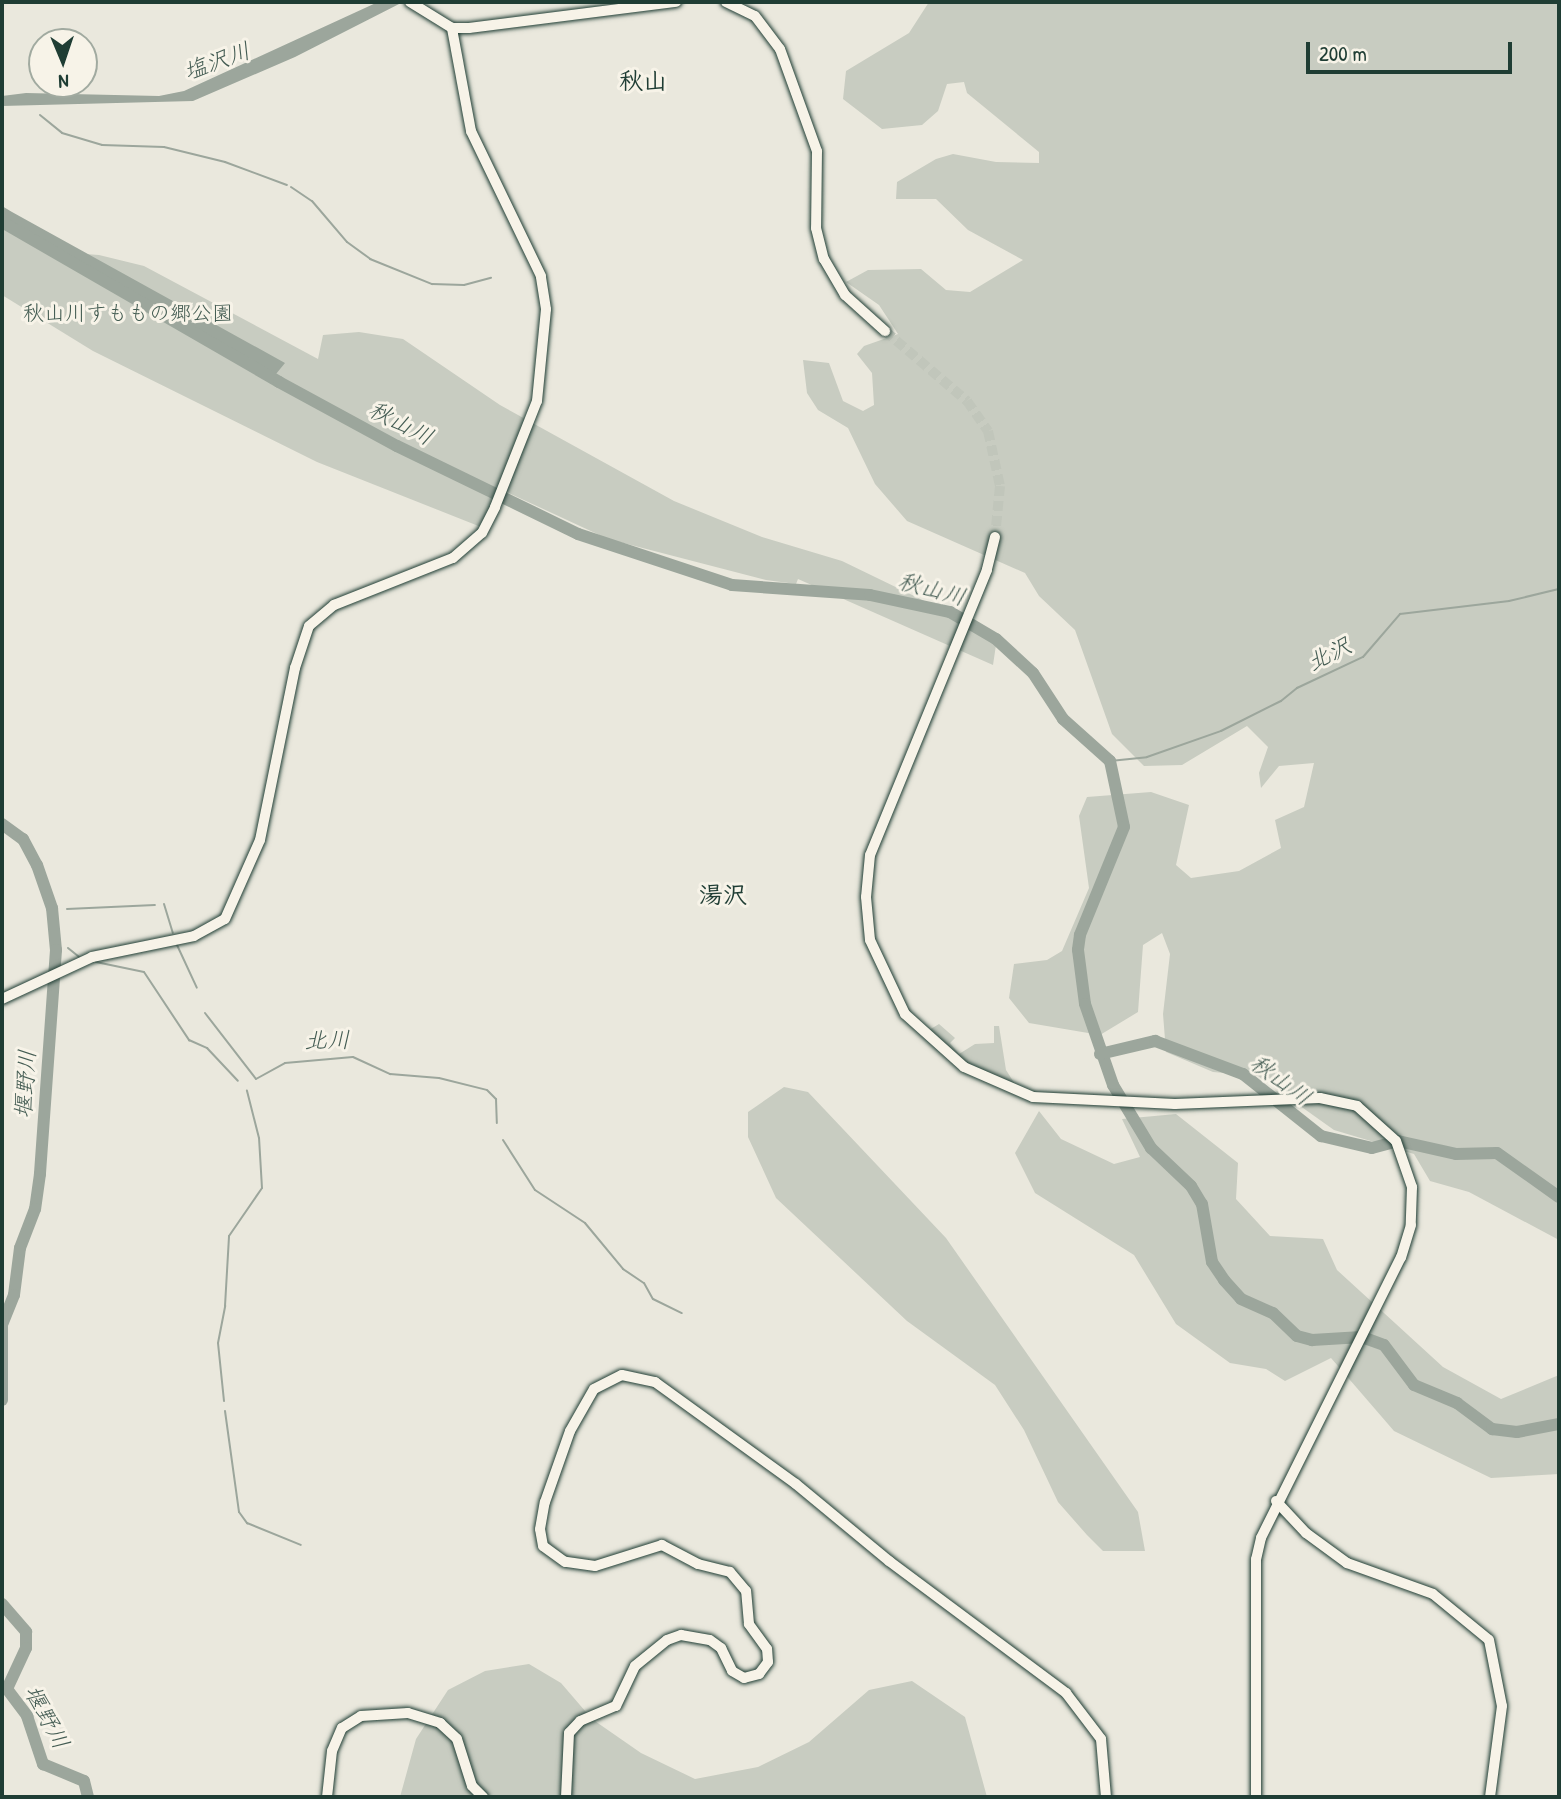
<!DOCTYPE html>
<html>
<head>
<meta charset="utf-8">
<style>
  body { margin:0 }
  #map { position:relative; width:1561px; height:1799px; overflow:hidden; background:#eae8dd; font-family:"Patrick Hand","Klee One",sans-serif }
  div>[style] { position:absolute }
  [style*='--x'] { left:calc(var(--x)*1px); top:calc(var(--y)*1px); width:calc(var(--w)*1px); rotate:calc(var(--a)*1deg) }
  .green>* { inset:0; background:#c8ccc1 }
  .water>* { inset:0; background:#9ca69c }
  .stream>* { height:2px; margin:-1px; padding:0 1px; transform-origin:1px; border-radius:1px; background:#9ca69c }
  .river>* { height:12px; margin:-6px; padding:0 6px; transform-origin:6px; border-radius:6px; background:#9ca69c }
  .minor-tunnel>* { height:10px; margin-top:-5px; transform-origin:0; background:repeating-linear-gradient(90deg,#c1c6bb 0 10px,transparent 0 15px) }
  .roads { filter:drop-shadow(0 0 2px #1f3d34) drop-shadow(0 0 2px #1f3d34) }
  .minor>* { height:10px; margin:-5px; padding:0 5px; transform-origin:5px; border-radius:5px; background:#f7f3e8 }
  span { translate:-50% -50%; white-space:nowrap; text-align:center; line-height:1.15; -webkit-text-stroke:6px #f7f3e8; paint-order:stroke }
  .park-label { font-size:21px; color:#415a50 }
  .water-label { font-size:23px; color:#445c53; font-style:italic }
  .quarter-label { font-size:24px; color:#1f3d34; font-weight:700 }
  .frame { position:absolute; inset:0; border:4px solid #1f3d34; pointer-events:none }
  .north { position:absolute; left:28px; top:28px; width:70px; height:70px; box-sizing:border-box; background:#f7f3e8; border:2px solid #a1aaa0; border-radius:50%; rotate:178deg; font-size:19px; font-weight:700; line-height:28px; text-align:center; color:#1f3d34 }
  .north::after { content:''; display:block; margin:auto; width:24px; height:32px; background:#1f3d34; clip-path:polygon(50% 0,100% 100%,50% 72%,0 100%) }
  .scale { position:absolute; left:1306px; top:42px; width:206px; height:32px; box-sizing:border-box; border:4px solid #1f3d34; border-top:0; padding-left:9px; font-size:21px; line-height:24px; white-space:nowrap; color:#1f3d34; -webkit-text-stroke:5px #f7f3e8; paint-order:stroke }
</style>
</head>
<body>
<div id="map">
  <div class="green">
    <i style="clip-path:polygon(929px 2px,1559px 2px,1559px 1240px,1469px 1192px,1430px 1181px,1414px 1154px,1334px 1130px,1258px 1076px,1213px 1072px,1166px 1052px,1163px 1014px,1170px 954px,1162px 933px,1143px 945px,1138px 1012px,1100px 1035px,1029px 1023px,1009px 998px,1014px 964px,1047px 960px,1062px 951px,1089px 888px,1079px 816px,1087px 797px,1151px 792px,1189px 805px,1176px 865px,1191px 878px,1239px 871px,1281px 848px,1275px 820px,1304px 807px,1314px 763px,1279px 766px,1261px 788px,1259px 773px,1268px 747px,1247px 726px,1182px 765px,1144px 766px,1112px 734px,1075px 630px,1039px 596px,1025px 573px,907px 521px,875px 484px,848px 428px,818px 410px,807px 393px,803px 360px,829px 363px,843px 401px,863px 411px,874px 405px,872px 373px,857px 354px,864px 346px,898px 334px,879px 305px,846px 282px,868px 270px,921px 269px,946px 290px,970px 292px,1023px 260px,968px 230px,936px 199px,896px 199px,897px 182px,936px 159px,953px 154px,996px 162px,1039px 163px,1039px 152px,967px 93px,964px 82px,947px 84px,938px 111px,922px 125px,882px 129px,843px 99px,846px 71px,909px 33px)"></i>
    <i style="clip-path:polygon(2px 226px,46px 251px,99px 255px,144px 266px,318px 359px,323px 335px,359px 332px,403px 339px,500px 405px,674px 501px,762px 537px,842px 561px,941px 609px,996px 645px,993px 665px,798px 579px,796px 584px,766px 580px,608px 539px,498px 488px,481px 527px,317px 462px,93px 351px,2px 295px)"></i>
    <i style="clip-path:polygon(939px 1024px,955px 1038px,950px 1043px,959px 1054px,975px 1044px,994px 1043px,994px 1026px,999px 1026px,1006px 1070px,1015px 1084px,981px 1074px,924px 1033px)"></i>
    <i style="clip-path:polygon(784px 1087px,808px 1092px,946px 1238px,1138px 1512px,1145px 1551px,1103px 1551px,1087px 1535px,1058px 1502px,1024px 1430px,995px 1385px,907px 1321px,776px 1198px,748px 1137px,748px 1112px)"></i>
    <i style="clip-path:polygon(1039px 1111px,1061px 1139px,1114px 1164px,1140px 1157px,1122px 1119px,1176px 1114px,1238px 1163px,1236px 1199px,1270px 1236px,1323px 1239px,1337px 1270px,1443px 1367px,1501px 1399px,1559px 1375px,1559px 1474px,1491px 1478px,1394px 1431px,1331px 1358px,1285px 1381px,1266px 1369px,1230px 1363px,1176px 1324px,1134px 1255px,1035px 1193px,1015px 1153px)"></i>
    <i style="clip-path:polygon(529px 1664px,561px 1683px,592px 1719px,641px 1753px,695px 1779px,758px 1767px,809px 1742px,869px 1690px,912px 1681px,965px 1717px,987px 1797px,400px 1797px,416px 1739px,448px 1690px,485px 1671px)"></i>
  </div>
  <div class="water">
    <i style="clip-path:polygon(378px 2px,403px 2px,295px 57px,193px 101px,2px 106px,2px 96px,26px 93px,159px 96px,184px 91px)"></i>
    <i style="clip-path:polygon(2px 206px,12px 212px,285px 363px,276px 374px,2px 218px)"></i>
  </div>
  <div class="stream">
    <i style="--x:40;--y:115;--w:28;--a:39"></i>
    <i style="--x:62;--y:133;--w:42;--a:16.7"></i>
    <i style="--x:102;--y:145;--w:62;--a:1.8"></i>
    <i style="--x:164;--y:147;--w:63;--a:13.8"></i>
    <i style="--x:225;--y:162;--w:66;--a:20.4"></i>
    <i style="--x:291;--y:187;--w:25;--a:34"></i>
    <i style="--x:312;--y:201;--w:54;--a:49.5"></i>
    <i style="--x:347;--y:242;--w:29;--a:36"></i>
    <i style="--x:370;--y:259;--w:67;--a:22"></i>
    <i style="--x:432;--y:284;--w:32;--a:2"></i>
    <i style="--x:464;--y:285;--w:28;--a:-15"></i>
    <i style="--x:1110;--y:761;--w:37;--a:-6"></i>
    <i style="--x:1147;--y:757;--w:78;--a:-19.4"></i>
    <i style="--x:1221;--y:731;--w:67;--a:-26.6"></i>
    <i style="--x:1281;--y:701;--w:21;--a:-39"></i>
    <i style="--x:1297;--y:688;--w:73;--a:-25.2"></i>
    <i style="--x:1363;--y:657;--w:57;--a:-49.3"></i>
    <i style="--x:1400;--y:614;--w:110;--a:-6.8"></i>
    <i style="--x:1509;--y:601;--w:51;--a:-13.5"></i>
    <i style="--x:164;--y:904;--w:30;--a:73"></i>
    <i style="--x:67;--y:909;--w:88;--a:-2.6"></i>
    <i style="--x:55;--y:931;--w:6;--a:51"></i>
    <i style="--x:177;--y:945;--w:47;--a:65.1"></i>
    <i style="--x:68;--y:948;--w:14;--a:39"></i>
    <i style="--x:96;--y:962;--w:49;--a:11.8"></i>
    <i style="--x:144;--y:972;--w:82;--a:56.5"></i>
    <i style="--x:189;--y:1040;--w:20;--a:24"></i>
    <i style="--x:207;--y:1048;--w:45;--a:46.8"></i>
    <i style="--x:205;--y:1013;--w:83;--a:52.3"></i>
    <i style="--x:256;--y:1079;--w:33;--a:-29"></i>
    <i style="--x:285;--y:1063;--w:68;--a:-5"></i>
    <i style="--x:353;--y:1057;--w:41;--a:24.7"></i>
    <i style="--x:390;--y:1074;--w:49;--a:4.7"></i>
    <i style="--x:439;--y:1078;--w:49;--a:14"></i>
    <i style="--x:487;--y:1090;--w:13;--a:45"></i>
    <i style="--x:496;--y:1099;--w:24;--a:88"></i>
    <i style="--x:503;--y:1140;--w:59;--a:57.4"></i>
    <i style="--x:535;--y:1190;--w:60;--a:33.4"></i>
    <i style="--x:585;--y:1223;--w:60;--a:50.4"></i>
    <i style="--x:623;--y:1269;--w:25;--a:34"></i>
    <i style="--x:644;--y:1283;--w:18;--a:61"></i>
    <i style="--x:653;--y:1299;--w:32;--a:26"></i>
    <i style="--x:224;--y:1401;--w:58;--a:-95.9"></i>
    <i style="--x:218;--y:1343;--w:38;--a:-79"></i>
    <i style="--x:225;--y:1306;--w:70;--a:-86.7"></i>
    <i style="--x:229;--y:1236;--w:58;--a:-55.5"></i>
    <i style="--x:262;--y:1188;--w:50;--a:-93.4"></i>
    <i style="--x:259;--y:1138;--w:49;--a:-104.3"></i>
    <i style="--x:225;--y:1411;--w:102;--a:82.1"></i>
    <i style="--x:239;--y:1512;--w:14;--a:54"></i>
    <i style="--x:247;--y:1523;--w:58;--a:22.2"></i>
  </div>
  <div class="river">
    <i style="--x:2;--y:222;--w:320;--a:30"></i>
    <i style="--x:279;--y:382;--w:134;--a:28.5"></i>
    <i style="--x:397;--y:446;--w:201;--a:25.9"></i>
    <i style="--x:578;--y:534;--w:162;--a:18.3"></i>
    <i style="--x:732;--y:585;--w:138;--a:4.1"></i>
    <i style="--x:870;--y:595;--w:82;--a:12"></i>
    <i style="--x:950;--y:612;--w:53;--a:30.4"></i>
    <i style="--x:996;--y:639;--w:50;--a:42.6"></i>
    <i style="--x:1033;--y:673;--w:55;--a:56.9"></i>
    <i style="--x:1063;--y:719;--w:63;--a:41.8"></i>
    <i style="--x:1110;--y:761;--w:67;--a:78"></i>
    <i style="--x:1124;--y:827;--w:117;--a:112.2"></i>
    <i style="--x:1080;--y:935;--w:15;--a:98"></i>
    <i style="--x:1078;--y:950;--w:54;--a:82.6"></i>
    <i style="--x:1085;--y:1004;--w:86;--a:70.9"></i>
    <i style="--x:1113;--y:1085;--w:74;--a:58.9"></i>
    <i style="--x:1151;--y:1148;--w:55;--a:43.5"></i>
    <i style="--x:1191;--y:1186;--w:21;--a:59"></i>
    <i style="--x:1202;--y:1204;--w:59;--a:80.2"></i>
    <i style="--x:1212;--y:1262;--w:22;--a:56"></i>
    <i style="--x:1224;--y:1280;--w:25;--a:48"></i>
    <i style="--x:1241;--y:1299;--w:35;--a:24"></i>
    <i style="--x:1273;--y:1313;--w:33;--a:44"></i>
    <i style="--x:1297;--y:1336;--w:16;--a:15"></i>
    <i style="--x:1312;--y:1340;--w:50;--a:-3.4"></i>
    <i style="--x:1362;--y:1337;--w:23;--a:20"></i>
    <i style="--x:1384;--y:1345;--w:50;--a:53.1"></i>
    <i style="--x:1414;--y:1385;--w:47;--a:22.7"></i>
    <i style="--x:1457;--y:1403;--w:44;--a:36.6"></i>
    <i style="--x:1492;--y:1429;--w:25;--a:7"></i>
    <i style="--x:1517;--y:1432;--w:43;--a:-10.8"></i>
    <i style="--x:2;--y:824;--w:26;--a:36"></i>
    <i style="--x:23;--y:839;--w:30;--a:62"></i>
    <i style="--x:37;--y:865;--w:46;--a:70.8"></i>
    <i style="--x:52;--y:908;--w:42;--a:84.6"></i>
    <i style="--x:56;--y:950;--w:225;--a:94.1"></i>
    <i style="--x:40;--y:1174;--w:35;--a:98"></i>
    <i style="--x:35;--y:1209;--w:42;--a:111"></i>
    <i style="--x:20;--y:1248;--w:47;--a:97.3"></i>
    <i style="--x:14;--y:1295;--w:32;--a:112"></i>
    <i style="--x:2;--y:1325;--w:75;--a:90"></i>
    <i style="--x:1100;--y:1054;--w:57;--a:-13.3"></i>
    <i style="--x:1155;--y:1041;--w:94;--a:20.6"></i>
    <i style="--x:1243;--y:1074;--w:100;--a:38.5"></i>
    <i style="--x:1321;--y:1136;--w:52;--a:13.2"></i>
    <i style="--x:1372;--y:1148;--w:27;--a:-15"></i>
    <i style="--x:1398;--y:1141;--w:59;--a:12.6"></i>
    <i style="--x:1456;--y:1154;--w:41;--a:-1.4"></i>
    <i style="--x:1497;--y:1153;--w:76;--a:35.4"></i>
    <i style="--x:2;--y:1604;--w:37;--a:49"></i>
    <i style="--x:26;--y:1632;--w:16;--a:90"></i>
    <i style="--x:26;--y:1648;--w:45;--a:114.9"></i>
    <i style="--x:7;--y:1689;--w:34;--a:53"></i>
    <i style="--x:27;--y:1716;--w:51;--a:71.6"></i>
    <i style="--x:43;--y:1764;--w:44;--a:22.5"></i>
    <i style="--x:84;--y:1781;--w:16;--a:76"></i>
  </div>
  <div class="minor-tunnel">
    <i style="--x:885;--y:331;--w:108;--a:40.5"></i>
    <i style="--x:967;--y:401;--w:37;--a:55"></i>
    <i style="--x:988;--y:431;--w:56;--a:77.7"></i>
    <i style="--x:1000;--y:486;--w:51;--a:95.6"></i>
  </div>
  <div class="roads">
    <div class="minor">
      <i style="--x:410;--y:2;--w:49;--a:31.8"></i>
      <i style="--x:452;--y:28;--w:17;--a:0"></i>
      <i style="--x:469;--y:28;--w:209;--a:-7.2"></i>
      <i style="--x:726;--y:2;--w:32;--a:26"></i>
      <i style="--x:755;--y:16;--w:41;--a:52.9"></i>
      <i style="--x:780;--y:49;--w:109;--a:70.1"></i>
      <i style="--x:817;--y:151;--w:77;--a:90.7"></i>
      <i style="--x:816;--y:228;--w:32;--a:76"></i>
      <i style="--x:824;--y:259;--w:42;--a:59.7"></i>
      <i style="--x:845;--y:295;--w:54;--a:42"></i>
      <i style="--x:995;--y:537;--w:34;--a:104"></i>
      <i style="--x:987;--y:570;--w:308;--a:112.3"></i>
      <i style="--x:870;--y:855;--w:42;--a:95.4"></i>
      <i style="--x:866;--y:897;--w:43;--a:84.7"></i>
      <i style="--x:870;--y:940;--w:82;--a:64.7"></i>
      <i style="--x:905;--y:1014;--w:79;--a:41.9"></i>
      <i style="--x:964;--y:1067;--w:75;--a:23.5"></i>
      <i style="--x:1033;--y:1097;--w:142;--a:2.8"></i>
      <i style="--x:1175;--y:1104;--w:145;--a:-2.4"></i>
      <i style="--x:1320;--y:1098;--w:38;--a:12"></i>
      <i style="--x:1357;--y:1106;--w:52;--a:41.9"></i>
      <i style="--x:1396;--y:1141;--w:49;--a:70.8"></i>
      <i style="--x:1412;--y:1187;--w:38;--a:92"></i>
      <i style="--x:1411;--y:1225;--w:34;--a:107"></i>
      <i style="--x:1401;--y:1257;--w:314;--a:116.5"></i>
      <i style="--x:1261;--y:1538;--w:22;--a:103"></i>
      <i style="--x:1256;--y:1559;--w:238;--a:90"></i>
      <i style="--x:2;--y:999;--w:99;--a:-25"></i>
      <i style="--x:92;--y:957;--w:104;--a:-11.6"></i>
      <i style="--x:194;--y:936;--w:35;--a:-29"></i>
      <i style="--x:225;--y:919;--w:86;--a:-66.1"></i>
      <i style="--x:260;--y:840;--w:176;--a:-78.5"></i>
      <i style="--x:295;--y:668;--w:44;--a:-71.6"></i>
      <i style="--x:309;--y:626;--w:33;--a:-40"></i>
      <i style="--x:334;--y:605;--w:128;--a:-21.6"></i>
      <i style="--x:453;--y:558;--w:38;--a:-41"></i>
      <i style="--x:482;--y:533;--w:29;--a:-63"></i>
      <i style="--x:495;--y:507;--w:114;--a:-68.4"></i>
      <i style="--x:537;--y:401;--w:92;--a:-84.4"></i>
      <i style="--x:546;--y:309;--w:33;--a:-99"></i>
      <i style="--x:541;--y:276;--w:161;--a:-115.8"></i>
      <i style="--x:471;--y:131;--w:105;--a:-100.5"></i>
      <i style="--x:1276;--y:1501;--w:44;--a:46.8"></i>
      <i style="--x:1306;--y:1533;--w:51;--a:36.2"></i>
      <i style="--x:1347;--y:1563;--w:91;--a:19.8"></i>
      <i style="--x:1433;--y:1594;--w:72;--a:39.4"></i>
      <i style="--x:1489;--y:1640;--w:67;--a:78.9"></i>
      <i style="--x:1502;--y:1706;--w:92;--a:97.5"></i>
      <i style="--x:327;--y:1797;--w:46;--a:-83.8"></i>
      <i style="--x:332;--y:1751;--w:25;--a:-67"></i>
      <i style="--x:342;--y:1728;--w:22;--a:-32"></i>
      <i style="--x:361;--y:1716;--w:47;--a:-3.7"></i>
      <i style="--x:408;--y:1713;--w:34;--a:17"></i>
      <i style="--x:440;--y:1723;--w:23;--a:43"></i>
      <i style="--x:457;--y:1739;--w:49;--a:72.3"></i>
      <i style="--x:472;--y:1786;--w:16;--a:45"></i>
      <i style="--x:566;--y:1797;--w:64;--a:-87.3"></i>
      <i style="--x:569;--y:1733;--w:16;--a:-47"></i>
      <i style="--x:580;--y:1721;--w:39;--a:-23"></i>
      <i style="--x:616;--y:1706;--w:44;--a:-64.6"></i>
      <i style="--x:635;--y:1666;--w:41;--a:-39.1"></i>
      <i style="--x:667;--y:1640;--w:15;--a:-20"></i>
      <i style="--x:681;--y:1635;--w:29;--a:10"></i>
      <i style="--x:710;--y:1640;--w:14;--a:36"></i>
      <i style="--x:721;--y:1648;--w:25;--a:64"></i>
      <i style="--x:732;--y:1671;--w:14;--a:30"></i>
      <i style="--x:744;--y:1678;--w:16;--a:-15"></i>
      <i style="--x:759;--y:1674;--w:15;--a:-53"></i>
      <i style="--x:768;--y:1662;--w:13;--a:-94"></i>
      <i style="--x:767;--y:1649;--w:31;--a:-126"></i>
      <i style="--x:749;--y:1624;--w:33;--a:-95"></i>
      <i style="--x:746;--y:1591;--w:25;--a:-130"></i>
      <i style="--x:730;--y:1572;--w:33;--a:-166"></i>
      <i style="--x:698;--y:1564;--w:41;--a:-152.2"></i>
      <i style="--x:662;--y:1545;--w:70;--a:162.6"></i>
      <i style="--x:595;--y:1566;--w:30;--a:-172"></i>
      <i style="--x:565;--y:1562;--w:27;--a:-144"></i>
      <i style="--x:543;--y:1546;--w:17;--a:-100"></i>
      <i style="--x:540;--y:1529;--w:27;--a:-80"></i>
      <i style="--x:545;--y:1502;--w:75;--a:-70.6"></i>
      <i style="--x:570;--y:1431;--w:48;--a:-60.3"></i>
      <i style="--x:594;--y:1389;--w:31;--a:-27"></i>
      <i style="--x:622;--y:1375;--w:34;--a:12"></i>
      <i style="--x:655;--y:1382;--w:174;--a:35.9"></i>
      <i style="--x:796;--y:1484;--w:121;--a:39.6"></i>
      <i style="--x:889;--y:1561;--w:221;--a:36.7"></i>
      <i style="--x:1066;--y:1693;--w:58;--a:52.7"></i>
      <i style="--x:1101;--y:1739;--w:58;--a:85.1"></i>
    </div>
  </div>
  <div class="park-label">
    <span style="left:128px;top:313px">秋山川すももの郷公園</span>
  </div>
  <div class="water-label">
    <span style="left:217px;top:61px;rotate:-20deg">塩沢川</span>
    <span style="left:401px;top:423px;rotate:27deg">秋山川</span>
    <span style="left:932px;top:589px;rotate:15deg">秋山川</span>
    <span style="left:1329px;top:654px;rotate:-27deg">北沢</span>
    <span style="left:327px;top:1040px;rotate:-1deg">北川</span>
    <span style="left:1281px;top:1080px;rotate:36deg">秋山川</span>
    <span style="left:25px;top:1084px;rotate:-86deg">堰野川</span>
    <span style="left:47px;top:1717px;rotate:62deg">堰野川</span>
  </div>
  <div class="quarter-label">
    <span style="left:643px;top:81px">秋山</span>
    <span style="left:723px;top:895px">湯沢</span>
  </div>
  <div class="frame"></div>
  <div class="north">N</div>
  <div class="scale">200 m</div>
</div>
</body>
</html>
